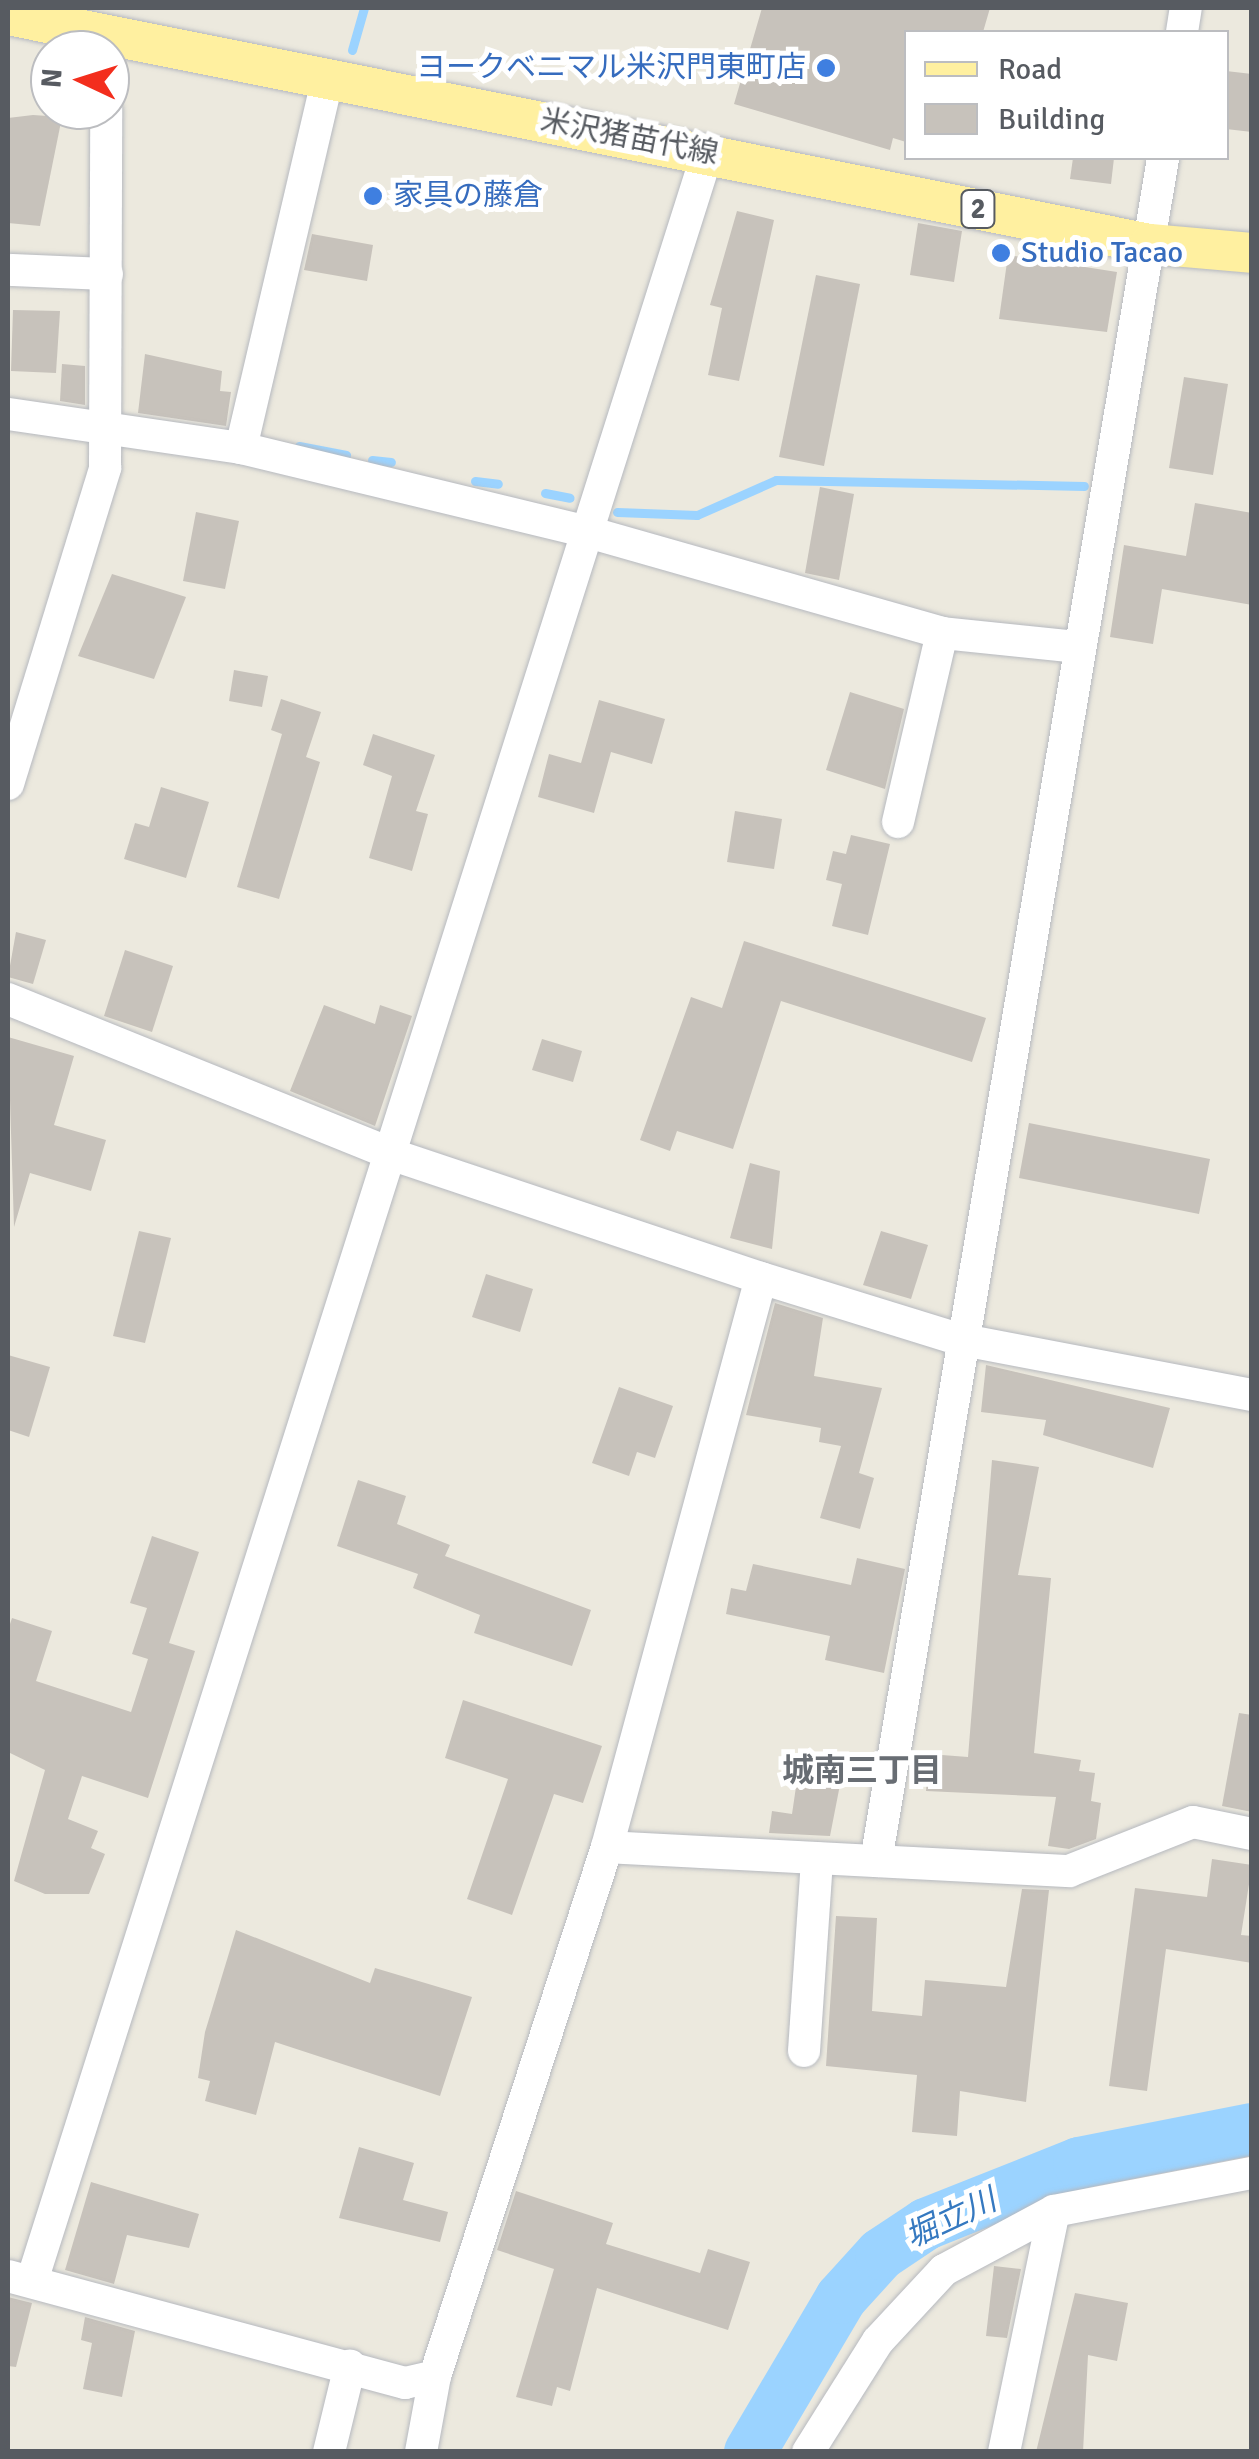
<!DOCTYPE html>
<html>
<head>
<meta charset="utf-8">
<style>
  body { margin:0 }
  #map { position:relative; width:1259px; height:2459px; overflow:hidden; background:#ece9de; font-family:Signika,"Noto Sans JP",sans-serif }
  div>[style] { position:absolute }
  [style*='--x'] { left:calc(var(--x)*1px); top:calc(var(--y)*1px); width:calc(var(--w)*1px); rotate:calc(var(--a)*1deg) }
  .stream>* { height:9px; margin:-4.5px; padding:0 4.5px; transform-origin:4.5px; border-radius:4.5px; background:#9bd3ff }
  .river>* { height:52px; margin:-26px; padding:0 26px; transform-origin:26px; border-radius:26px; background:#9bd3ff }
  .building>* { inset:0; background:#c7c2bb }
  .roads { filter:drop-shadow(0 0 2px #b6b9bf) drop-shadow(0 0 2px #b6b9bf) }
  .minor>* { height:32px; margin:-16px; padding:0 16px; transform-origin:16px; border-radius:16px; background:#fff }
  .major>* { height:40px; margin:-20px; padding:0 20px; transform-origin:20px; border-radius:20px; background:#fff0a0 }
  .dots>* { width:28px; height:28px; translate:-50% -50%; box-sizing:border-box; border:5px solid #fff; border-radius:50% }
  span { translate:-50% -50%; white-space:nowrap; text-align:center; line-height:1.15; -webkit-text-stroke:10px #fff; paint-order:stroke }
  .shield-label span { padding:2px 8px; background:#fff; border:2px solid; border-radius:8px; -webkit-text-stroke-width:0 }
  .shield-label { font-size:28px; color:#575b61; font-weight:700 }
  .shop-label { font-size:30px; color:#366cbe }
  .right { translate:-100% -50%; text-align:right }
  .left { translate:0 -50%; text-align:left }
  .street-label { font-size:30px; color:#575b61 }
  .neighbourhood-label { font-size:32px; color:#686d73; font-weight:700 }
  .water-label { font-size:32px; color:#3579c0; font-style:italic }
  .frame { position:absolute; inset:0; border:10px solid #575b61; pointer-events:none }
  .legend { position:absolute; left:904px; top:30px; width:325px; height:130px; box-sizing:border-box; background:#fff; border:2px solid #bcbdc0; margin:0; padding:12px 18px; list-style:none; font-size:30px; color:#575b61 }
  .legend li { display:flex; align-items:center; gap:20px; height:50px }
  .legend b { width:50px; border:2px solid #bcbdc0 }
  .north { position:absolute; left:30px; top:30px; width:100px; height:100px; box-sizing:border-box; background:#fff; border:2px solid #bcbdc0; border-radius:50%; rotate:274deg; font-size:28px; font-weight:700; line-height:40px; text-align:center; color:#575b61 }
  .north::after { content:''; display:block; margin:auto; width:35px; height:45px; background:#f32e1d; clip-path:polygon(50% 0,100% 100%,50% 72%,0 100%) }
</style>
</head>
<body>
<div id="map">
  <div class="stream">
    <i style="--x:352;--y:50;--w:44;--a:-74.1"></i>
    <i style="--x:299;--y:446;--w:48;--a:10.8"></i>
    <i style="--x:372;--y:460;--w:19;--a:6"></i>
    <i style="--x:475;--y:481;--w:23;--a:7"></i>
    <i style="--x:545;--y:493;--w:25;--a:11"></i>
    <i style="--x:617;--y:512;--w:80;--a:2.1"></i>
    <i style="--x:697;--y:515;--w:86;--a:-23.9"></i>
    <i style="--x:776;--y:480;--w:308;--a:1.1"></i>
  </div>
  <div class="river">
    <i style="--x:750;--y:2452;--w:179;--a:-59.4"></i>
    <i style="--x:841;--y:2298;--w:59;--a:-47.7"></i>
    <i style="--x:881;--y:2254;--w:54;--a:-33.7"></i>
    <i style="--x:926;--y:2224;--w:165;--a:-21.7"></i>
    <i style="--x:1079;--y:2163;--w:176;--a:-11.1"></i>
  </div>
  <div class="building">
    <i style="clip-path:polygon(762px 8px,990px 8px,983px 32px,906px 32px,906px 142px,893px 138px,890px 150px,734px 104px)"></i>
    <i style="clip-path:polygon(1226px 71px,1252px 74px,1252px 132px,1226px 129px)"></i>
    <i style="clip-path:polygon(33px 115px,62px 117px,40px 226px,8px 223px,8px 118px)"></i>
    <i style="clip-path:polygon(1073px 158px,1114px 158px,1111px 184px,1070px 179px)"></i>
    <i style="clip-path:polygon(737px 211px,774px 220px,739px 381px,708px 375px,722px 308px,710px 305px)"></i>
    <i style="clip-path:polygon(918px 223px,962px 231px,954px 282px,910px 275px)"></i>
    <i style="clip-path:polygon(312px 234px,373px 245px,367px 281px,304px 270px)"></i>
    <i style="clip-path:polygon(1008px 255px,1117px 272px,1107px 332px,999px 319px)"></i>
    <i style="clip-path:polygon(816px 275px,860px 284px,824px 466px,779px 457px)"></i>
    <i style="clip-path:polygon(13px 310px,60px 311px,56px 373px,11px 371px)"></i>
    <i style="clip-path:polygon(145px 354px,222px 371px,220px 391px,231px 392px,226px 426px,138px 413px)"></i>
    <i style="clip-path:polygon(62px 364px,85px 366px,85px 405px,60px 401px)"></i>
    <i style="clip-path:polygon(1184px 377px,1228px 384px,1213px 475px,1169px 468px)"></i>
    <i style="clip-path:polygon(820px 487px,854px 494px,839px 580px,805px 573px)"></i>
    <i style="clip-path:polygon(1195px 503px,1252px 513px,1252px 605px,1162px 589px,1153px 644px,1110px 637px,1124px 545px,1186px 556px)"></i>
    <i style="clip-path:polygon(196px 512px,239px 521px,225px 589px,183px 581px)"></i>
    <i style="clip-path:polygon(112px 574px,186px 597px,154px 679px,78px 656px)"></i>
    <i style="clip-path:polygon(234px 670px,268px 676px,262px 707px,229px 701px)"></i>
    <i style="clip-path:polygon(850px 692px,904px 709px,885px 789px,826px 770px)"></i>
    <i style="clip-path:polygon(281px 699px,321px 712px,306px 757px,320px 762px,279px 899px,237px 887px,282px 734px,271px 730px)"></i>
    <i style="clip-path:polygon(599px 700px,665px 719px,652px 764px,611px 752px,594px 813px,538px 797px,549px 754px,581px 763px)"></i>
    <i style="clip-path:polygon(373px 734px,435px 755px,416px 811px,428px 814px,412px 871px,369px 858px,392px 776px,363px 765px)"></i>
    <i style="clip-path:polygon(161px 787px,209px 802px,186px 878px,124px 859px,135px 823px,149px 827px)"></i>
    <i style="clip-path:polygon(735px 811px,782px 819px,774px 869px,727px 862px)"></i>
    <i style="clip-path:polygon(851px 835px,890px 844px,868px 935px,832px 926px,842px 884px,826px 880px,833px 851px,846px 854px)"></i>
    <i style="clip-path:polygon(16px 932px,46px 940px,33px 984px,8px 977px)"></i>
    <i style="clip-path:polygon(744px 941px,986px 1018px,972px 1062px,781px 1001px,733px 1149px,677px 1131px,670px 1151px,640px 1140px,691px 997px,722px 1008px)"></i>
    <i style="clip-path:polygon(125px 950px,173px 966px,152px 1032px,104px 1016px)"></i>
    <i style="clip-path:polygon(324px 1005px,375px 1024px,380px 1005px,412px 1016px,375px 1126px,290px 1091px)"></i>
    <i style="clip-path:polygon(8px 1037px,74px 1056px,54px 1125px,106px 1140px,91px 1191px,30px 1173px,14px 1227px)"></i>
    <i style="clip-path:polygon(542px 1039px,582px 1051px,573px 1082px,532px 1070px)"></i>
    <i style="clip-path:polygon(1029px 1123px,1210px 1159px,1199px 1214px,1019px 1178px)"></i>
    <i style="clip-path:polygon(750px 1163px,780px 1171px,772px 1249px,730px 1238px)"></i>
    <i style="clip-path:polygon(139px 1231px,171px 1238px,145px 1343px,113px 1336px)"></i>
    <i style="clip-path:polygon(881px 1231px,928px 1245px,911px 1299px,863px 1285px)"></i>
    <i style="clip-path:polygon(486px 1274px,533px 1289px,520px 1332px,472px 1317px)"></i>
    <i style="clip-path:polygon(775px 1303px,823px 1318px,814px 1376px,882px 1388px,859px 1473px,874px 1478px,860px 1529px,820px 1518px,841px 1446px,819px 1442px,821px 1428px,746px 1415px)"></i>
    <i style="clip-path:polygon(8px 1355px,50px 1367px,29px 1437px,8px 1430px)"></i>
    <i style="clip-path:polygon(986px 1365px,1170px 1408px,1153px 1468px,1043px 1435px,1046px 1420px,981px 1412px)"></i>
    <i style="clip-path:polygon(619px 1387px,673px 1406px,655px 1458px,637px 1452px,629px 1476px,592px 1463px)"></i>
    <i style="clip-path:polygon(992px 1460px,1039px 1467px,1018px 1575px,1051px 1578px,1034px 1753px,1081px 1760px,1079px 1771px,1095px 1773px,1091px 1801px,1101px 1803px,1096px 1839px,1069px 1849px,1048px 1846px,1056px 1797px,926px 1791px,929px 1754px,968px 1757px)"></i>
    <i style="clip-path:polygon(358px 1480px,406px 1496px,397px 1524px,450px 1545px,445px 1556px,591px 1610px,572px 1666px,474px 1633px,480px 1615px,413px 1588px,418px 1574px,337px 1546px)"></i>
    <i style="clip-path:polygon(152px 1536px,199px 1552px,169px 1643px,195px 1651px,148px 1798px,82px 1776px,68px 1819px,98px 1831px,91px 1848px,105px 1854px,89px 1894px,45px 1894px,14px 1881px,45px 1770px,8px 1752px,8px 1630px,12px 1618px,52px 1631px,36px 1681px,131px 1712px,148px 1659px,132px 1654px,147px 1608px,130px 1603px)"></i>
    <i style="clip-path:polygon(857px 1558px,905px 1569px,884px 1673px,825px 1660px,830px 1636px,726px 1614px,731px 1588px,746px 1591px,753px 1564px,851px 1585px)"></i>
    <i style="clip-path:polygon(463px 1700px,602px 1746px,583px 1803px,554px 1794px,512px 1915px,467px 1899px,508px 1779px,445px 1758px)"></i>
    <i style="clip-path:polygon(1239px 1713px,1252px 1715px,1252px 1812px,1222px 1806px)"></i>
    <i style="clip-path:polygon(801px 1753px,845px 1759px,830px 1836px,769px 1833px,772px 1811px,792px 1814px)"></i>
    <i style="clip-path:polygon(1212px 1859px,1252px 1865px,1241px 1935px,1252px 1936px,1252px 1963px,1166px 1949px,1147px 2091px,1109px 2086px,1135px 1888px,1207px 1897px)"></i>
    <i style="clip-path:polygon(1022px 1889px,1049px 1890px,1026px 2102px,960px 2091px,957px 2136px,912px 2132px,917px 2075px,826px 2066px,836px 1916px,877px 1918px,872px 2011px,922px 2016px,925px 1980px,1006px 1987px)"></i>
    <i style="clip-path:polygon(236px 1930px,370px 1983px,375px 1968px,472px 1997px,440px 2096px,275px 2042px,256px 2115px,205px 2101px,210px 2081px,198px 2078px,205px 2032px)"></i>
    <i style="clip-path:polygon(359px 2147px,414px 2163px,403px 2200px,448px 2212px,440px 2242px,339px 2218px)"></i>
    <i style="clip-path:polygon(91px 2182px,199px 2214px,189px 2248px,127px 2235px,114px 2284px,65px 2270px)"></i>
    <i style="clip-path:polygon(516px 2191px,613px 2223px,606px 2244px,700px 2273px,708px 2249px,750px 2262px,728px 2330px,597px 2288px,570px 2391px,557px 2387px,552px 2406px,516px 2397px,554px 2269px,497px 2250px)"></i>
    <i style="clip-path:polygon(994px 2266px,1021px 2269px,1007px 2338px,986px 2336px)"></i>
    <i style="clip-path:polygon(1075px 2293px,1128px 2303px,1117px 2361px,1088px 2355px,1083px 2452px,1036px 2452px)"></i>
    <i style="clip-path:polygon(8px 2297px,32px 2303px,16px 2367px,8px 2366px)"></i>
    <i style="clip-path:polygon(85px 2317px,135px 2331px,122px 2397px,83px 2389px,92px 2343px,81px 2340px)"></i>
  </div>
  <div class="roads">
    <div class="minor">
      <i style="--x:1182;--y:32;--w:24;--a:-81"></i>
      <i style="--x:11;--y:270;--w:96;--a:2.4"></i>
      <i style="--x:8;--y:414;--w:235;--a:8.3"></i>
      <i style="--x:241;--y:448;--w:357;--a:13.6"></i>
      <i style="--x:588;--y:532;--w:368;--a:15.9"></i>
      <i style="--x:942;--y:633;--w:136;--a:5.9"></i>
      <i style="--x:241;--y:448;--w:381;--a:-76.8"></i>
      <i style="--x:8;--y:784;--w:331;--a:-72.9"></i>
      <i style="--x:105;--y:468;--w:358;--a:-89.8"></i>
      <i style="--x:898;--y:822;--w:194;--a:-76.9"></i>
      <i style="--x:8;--y:999;--w:419;--a:22"></i>
      <i style="--x:396;--y:1156;--w:385;--a:18.5"></i>
      <i style="--x:761;--y:1278;--w:206;--a:17.2"></i>
      <i style="--x:958;--y:1339;--w:299;--a:10.8"></i>
      <i style="--x:607;--y:1847;--w:463;--a:3"></i>
      <i style="--x:1069;--y:1871;--w:133;--a:-21.6"></i>
      <i style="--x:1193;--y:1822;--w:60;--a:11.5"></i>
      <i style="--x:876;--y:1861;--w:1727;--a:-80.43"></i>
      <i style="--x:804;--y:2051;--w:193;--a:-86.1"></i>
      <i style="--x:8;--y:2276;--w:411;--a:15.1"></i>
      <i style="--x:405;--y:2383;--w:31;--a:-13"></i>
      <i style="--x:435;--y:2376;--w:556;--a:-71.99"></i>
      <i style="--x:607;--y:1847;--w:589;--a:-74.86"></i>
      <i style="--x:32;--y:2281;--w:2232;--a:-72.39"></i>
      <i style="--x:329;--y:2452;--w:89;--a:-76.3"></i>
      <i style="--x:421;--y:2452;--w:77;--a:-79.6"></i>
      <i style="--x:808;--y:2452;--w:131;--a:-57.8"></i>
      <i style="--x:878;--y:2341;--w:97;--a:-47.1"></i>
      <i style="--x:944;--y:2270;--w:125;--a:-28.2"></i>
      <i style="--x:1054;--y:2211;--w:202;--a:-10.9"></i>
      <i style="--x:1004;--y:2452;--w:246;--a:-78.3"></i>
    </div>
    <div class="major">
      <i style="--x:8;--y:15;--w:1165;--a:11.34"></i>
      <i style="--x:1150;--y:244;--w:102;--a:5"></i>
    </div>
  </div>
  <div class="dots">
    <i style="left:826px;top:68px;background:#3f7fe0"></i>
    <i style="left:373px;top:196px;background:#3f7fe0"></i>
    <i style="left:1001px;top:253px;background:#3f7fe0"></i>
  </div>
  <div class="shield-label">
    <span style="left:978px;top:209px">2</span>
  </div>
  <div class="shop-label">
    <span class="right" style="left:806px;top:68px">ヨークベニマル米沢門東町店</span>
    <span class="left" style="left:393px;top:196px">家具の藤倉</span>
    <span class="left" style="left:1021px;top:253px">Studio Tacao</span>
  </div>
  <div class="street-label">
    <span style="left:629px;top:138px;rotate:11deg">米沢猪苗代線</span>
  </div>
  <div class="neighbourhood-label">
    <span style="left:862px;top:1771px">城南三丁目</span>
  </div>
  <div class="water-label">
    <span style="left:951px;top:2219px;rotate:-25deg">堀立川</span>
  </div>
  <div class="frame"></div>
  <ul class="legend">
  <li><b style="height:12px;background:#fff0a0"></b>Road</li>
  <li><b style="height:28px;background:#c7c2bb"></b>Building</li>
  </ul>
  <div class="north">N</div>
</div>
</body>
</html>
